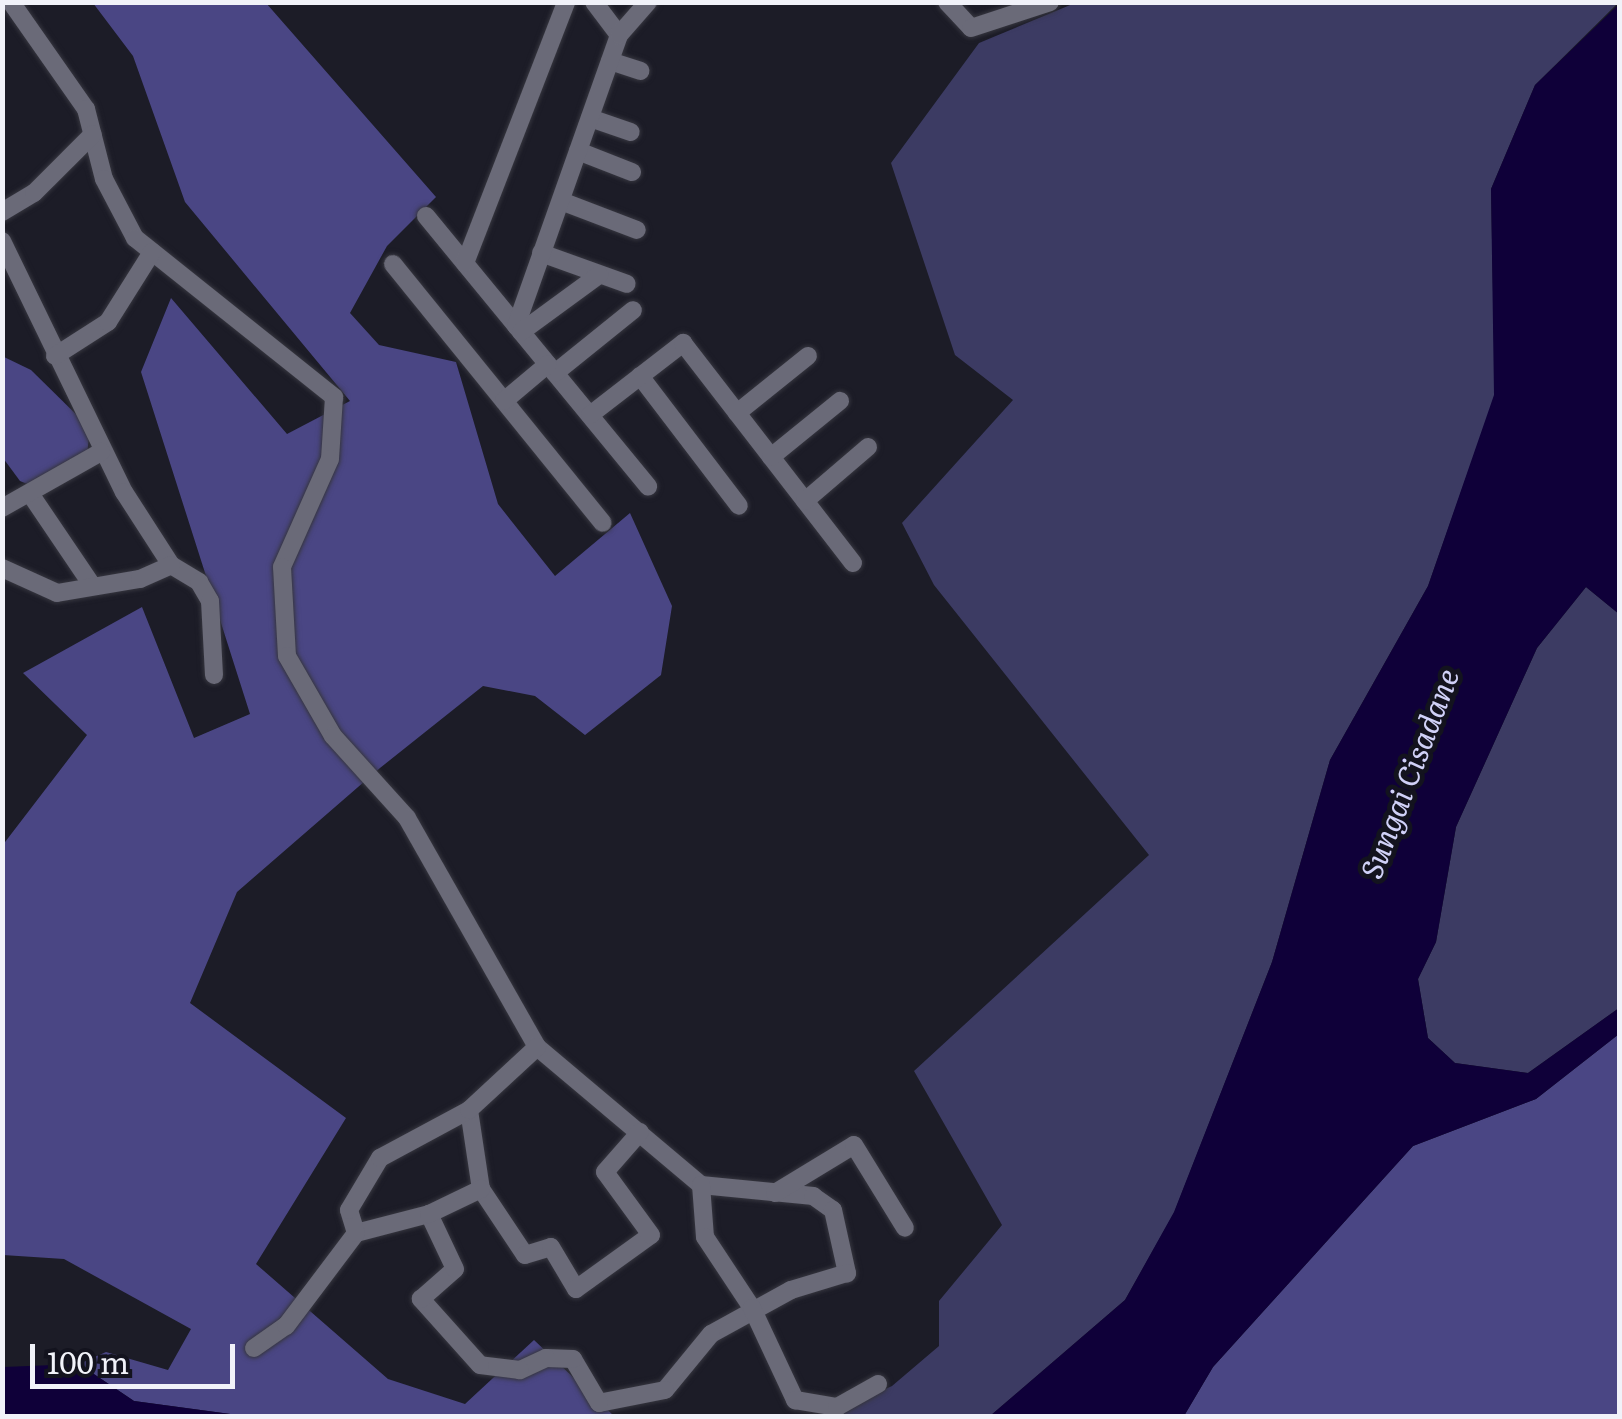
<!DOCTYPE html>
<html>
<head>
<meta charset="utf-8">
<style>
  body { margin:0 }
  #map { position:relative; width:1622px; height:1419px; overflow:hidden; background:#1c1c27; font-family:Literata,serif }
  div>[style] { position:absolute }
  [style*='--x'] { left:calc(var(--x)*1px); top:calc(var(--y)*1px); width:calc(var(--w)*1px); rotate:calc(var(--a)*1deg) }
  .green>* { inset:0; background:#3c3b63 }
  .forest>* { inset:0; background:#4a4684 }
  .water>* { inset:0; background:#0f0039 }
  .roads { filter:drop-shadow(0 0 2px #36363f) drop-shadow(0 0 2px #36363f) }
  .street>* { height:18px; margin:-9px; padding:0 9px; transform-origin:9px; border-radius:9px; background:#6a6a78 }
  span { translate:-50% -50%; white-space:nowrap; text-align:center; line-height:1.15; -webkit-text-stroke:10px #13131e; paint-order:stroke }
  .water-label { font-size:30px; color:#d0d1f7; font-style:italic }
  .frame { position:absolute; inset:0; border:5px solid #f1f2f9; pointer-events:none }
  .scale { position:absolute; left:30px; top:1344px; width:205px; height:45px; box-sizing:border-box; border:5px solid #f1f2f9; border-top:0; padding-left:12px; font-size:30px; line-height:35px; white-space:nowrap; color:#f1f2f9; -webkit-text-stroke:8px #13131e; paint-order:stroke }
</style>
</head>
<body>
<div id="map">
  <div class="green">
    <i style="clip-path:polygon(1075px 3px,1618px 3px,1535px 85px,1491px 189px,1495px 395px,1428px 586px,1330px 760px,1272px 962px,1174px 1213px,1125px 1300px,990px 1416px,826px 1416px,892px 1386px,939px 1346px,939px 1301px,1002px 1225px,914px 1071px,1149px 855px,934px 585px,902px 523px,1013px 400px,955px 355px,891px 163px,979px 43px)"></i>
    <i style="clip-path:polygon(1586px 587px,1619px 614px,1619px 1008px,1528px 1073px,1455px 1063px,1428px 1038px,1418px 979px,1436px 942px,1456px 827px,1537px 648px)"></i>
  </div>
  <div class="forest">
    <i style="clip-path:polygon(93px 3px,266px 3px,436px 197px,387px 246px,350px 313px,379px 345px,456px 362px,498px 504px,555px 576px,630px 513px,672px 606px,661px 675px,585px 735px,535px 696px,483px 686px,380px 768px,237px 892px,190px 1003px,346px 1118px,256px 1264px,388px 1379px,465px 1404px,534px 1340px,614px 1416px,245px 1416px,134px 1401px,79px 1364px,106px 1352px,168px 1370px,191px 1329px,64px 1259px,3px 1255px,2px 846px,87px 735px,23px 673px,142px 607px,194px 738px,250px 714px,141px 372px,171px 298px,287px 434px,350px 401px,185px 202px,133px 56px)"></i>
    <i style="clip-path:polygon(2px 356px,31px 370px,90px 428px,86px 465px,44px 491px,20px 481px,3px 458px)"></i>
    <i style="clip-path:polygon(1619px 1034px,1619px 1416px,1184px 1416px,1213px 1367px,1413px 1146px,1536px 1099px)"></i>
  </div>
  <div class="water">
    <i style="clip-path:polygon(1620px 3px,1619px 614px,1586px 587px,1537px 648px,1456px 827px,1436px 942px,1418px 979px,1428px 1038px,1455px 1063px,1528px 1073px,1619px 1008px,1619px 1034px,1536px 1099px,1413px 1146px,1213px 1367px,1184px 1416px,990px 1416px,1125px 1300px,1174px 1212px,1272px 962px,1330px 760px,1428px 586px,1494px 395px,1491px 189px,1535px 85px)"></i>
    <i style="clip-path:polygon(79px 1364px,134px 1401px,245px 1416px,3px 1416px,3px 1367px)"></i>
  </div>
  <div class="roads">
    <div class="street">
      <i style="--x:11;--y:2;--w:131;--a:55"></i>
      <i style="--x:86;--y:109;--w:72;--a:75.6"></i>
      <i style="--x:104;--y:179;--w:67;--a:62.3"></i>
      <i style="--x:135;--y:238;--w:255;--a:38.6"></i>
      <i style="--x:334;--y:397;--w:62;--a:93.7"></i>
      <i style="--x:330;--y:459;--w:118;--a:114"></i>
      <i style="--x:282;--y:567;--w:89;--a:86.8"></i>
      <i style="--x:287;--y:656;--w:92;--a:60.1"></i>
      <i style="--x:333;--y:736;--w:110;--a:47.9"></i>
      <i style="--x:407;--y:818;--w:263;--a:60.4"></i>
      <i style="--x:537;--y:1047;--w:214;--a:40.1"></i>
      <i style="--x:701;--y:1185;--w:113;--a:5.6"></i>
      <i style="--x:813;--y:1196;--w:24;--a:35"></i>
      <i style="--x:833;--y:1210;--w:65;--a:77.5"></i>
      <i style="--x:847;--y:1273;--w:59;--a:163.1"></i>
      <i style="--x:791;--y:1290;--w:91;--a:151.2"></i>
      <i style="--x:711;--y:1334;--w:72;--a:129.4"></i>
      <i style="--x:665;--y:1390;--w:67;--a:168.9"></i>
      <i style="--x:599;--y:1403;--w:51;--a:-120.6"></i>
      <i style="--x:573;--y:1359;--w:27;--a:-178"></i>
      <i style="--x:546;--y:1358;--w:29;--a:155"></i>
      <i style="--x:520;--y:1370;--w:40;--a:-172.9"></i>
      <i style="--x:480;--y:1365;--w:89;--a:-131.8"></i>
      <i style="--x:421;--y:1299;--w:45;--a:-41.4"></i>
      <i style="--x:455;--y:1269;--w:61;--a:-115.3"></i>
      <i style="--x:594;--y:2;--w:41;--a:52.9"></i>
      <i style="--x:947;--y:2;--w:35;--a:47"></i>
      <i style="--x:971;--y:28;--w:83;--a:-18.2"></i>
      <i style="--x:610;--y:61;--w:32;--a:18"></i>
      <i style="--x:590;--y:118;--w:43;--a:18.9"></i>
      <i style="--x:578;--y:151;--w:58;--a:21.3"></i>
      <i style="--x:561;--y:201;--w:81;--a:20.9"></i>
      <i style="--x:2;--y:212;--w:37;--a:-31"></i>
      <i style="--x:34;--y:193;--w:83;--a:-45"></i>
      <i style="--x:426;--y:216;--w:350;--a:50.6"></i>
      <i style="--x:2;--y:241;--w:279;--a:64.1"></i>
      <i style="--x:124;--y:492;--w:87;--a:57.2"></i>
      <i style="--x:171;--y:565;--w:33;--a:31"></i>
      <i style="--x:199;--y:582;--w:22;--a:60"></i>
      <i style="--x:210;--y:601;--w:74;--a:86.9"></i>
      <i style="--x:541;--y:253;--w:91;--a:19.8"></i>
      <i style="--x:465;--y:263;--w:280;--a:-68.8"></i>
      <i style="--x:393;--y:264;--w:333;--a:51"></i>
      <i style="--x:516;--y:326;--w:309;--a:-70.5"></i>
      <i style="--x:619;--y:35;--w:44;--a:-48.7"></i>
      <i style="--x:521;--y:332;--w:97;--a:-36.2"></i>
      <i style="--x:55;--y:356;--w:63;--a:-32.7"></i>
      <i style="--x:108;--y:322;--w:83;--a:-57.8"></i>
      <i style="--x:555;--y:373;--w:100;--a:-38.9"></i>
      <i style="--x:640;--y:376;--w:163;--a:52.7"></i>
      <i style="--x:504;--y:401;--w:57;--a:-40.1"></i>
      <i style="--x:737;--y:413;--w:91;--a:-38.8"></i>
      <i style="--x:590;--y:415;--w:118;--a:-37.7"></i>
      <i style="--x:683;--y:343;--w:278;--a:52.3"></i>
      <i style="--x:771;--y:457;--w:89;--a:-39.1"></i>
      <i style="--x:31;--y:495;--w:105;--a:55.9"></i>
      <i style="--x:805;--y:501;--w:83;--a:-40.6"></i>
      <i style="--x:2;--y:508;--w:114;--a:-29.5"></i>
      <i style="--x:2;--y:568;--w:60;--a:24.4"></i>
      <i style="--x:57;--y:593;--w:84;--a:-9.6"></i>
      <i style="--x:140;--y:579;--w:34;--a:-24"></i>
      <i style="--x:469;--y:1110;--w:80;--a:81.4"></i>
      <i style="--x:481;--y:1189;--w:79;--a:56.3"></i>
      <i style="--x:525;--y:1255;--w:27;--a:-17"></i>
      <i style="--x:551;--y:1247;--w:49;--a:59.2"></i>
      <i style="--x:576;--y:1289;--w:92;--a:-35.8"></i>
      <i style="--x:651;--y:1235;--w:78;--a:-126.1"></i>
      <i style="--x:605;--y:1172;--w:53;--a:-48.8"></i>
      <i style="--x:701;--y:1185;--w:52;--a:85.6"></i>
      <i style="--x:705;--y:1237;--w:85;--a:56.5"></i>
      <i style="--x:752;--y:1308;--w:102;--a:64.9"></i>
      <i style="--x:795;--y:1400;--w:43;--a:9.5"></i>
      <i style="--x:837;--y:1407;--w:47;--a:-29.3"></i>
      <i style="--x:775;--y:1193;--w:92;--a:-31.3"></i>
      <i style="--x:854;--y:1145;--w:97;--a:58.4"></i>
      <i style="--x:356;--y:1233;--w:75;--a:-14.6"></i>
      <i style="--x:429;--y:1214;--w:58;--a:-25.7"></i>
      <i style="--x:254;--y:1348;--w:39;--a:-35"></i>
      <i style="--x:286;--y:1326;--w:116;--a:-53"></i>
      <i style="--x:356;--y:1233;--w:24;--a:-107"></i>
      <i style="--x:349;--y:1210;--w:61;--a:-59.2"></i>
      <i style="--x:380;--y:1158;--w:101;--a:-28.3"></i>
      <i style="--x:469;--y:1110;--w:93;--a:-42.8"></i>
    </div>
  </div>
  <div class="water-label">
    <span style="left:1408px;top:773px;rotate:-69deg">Sungai Cisadane</span>
  </div>
  <div class="frame"></div>
  <div class="scale">100 m</div>
</div>
</body>
</html>
